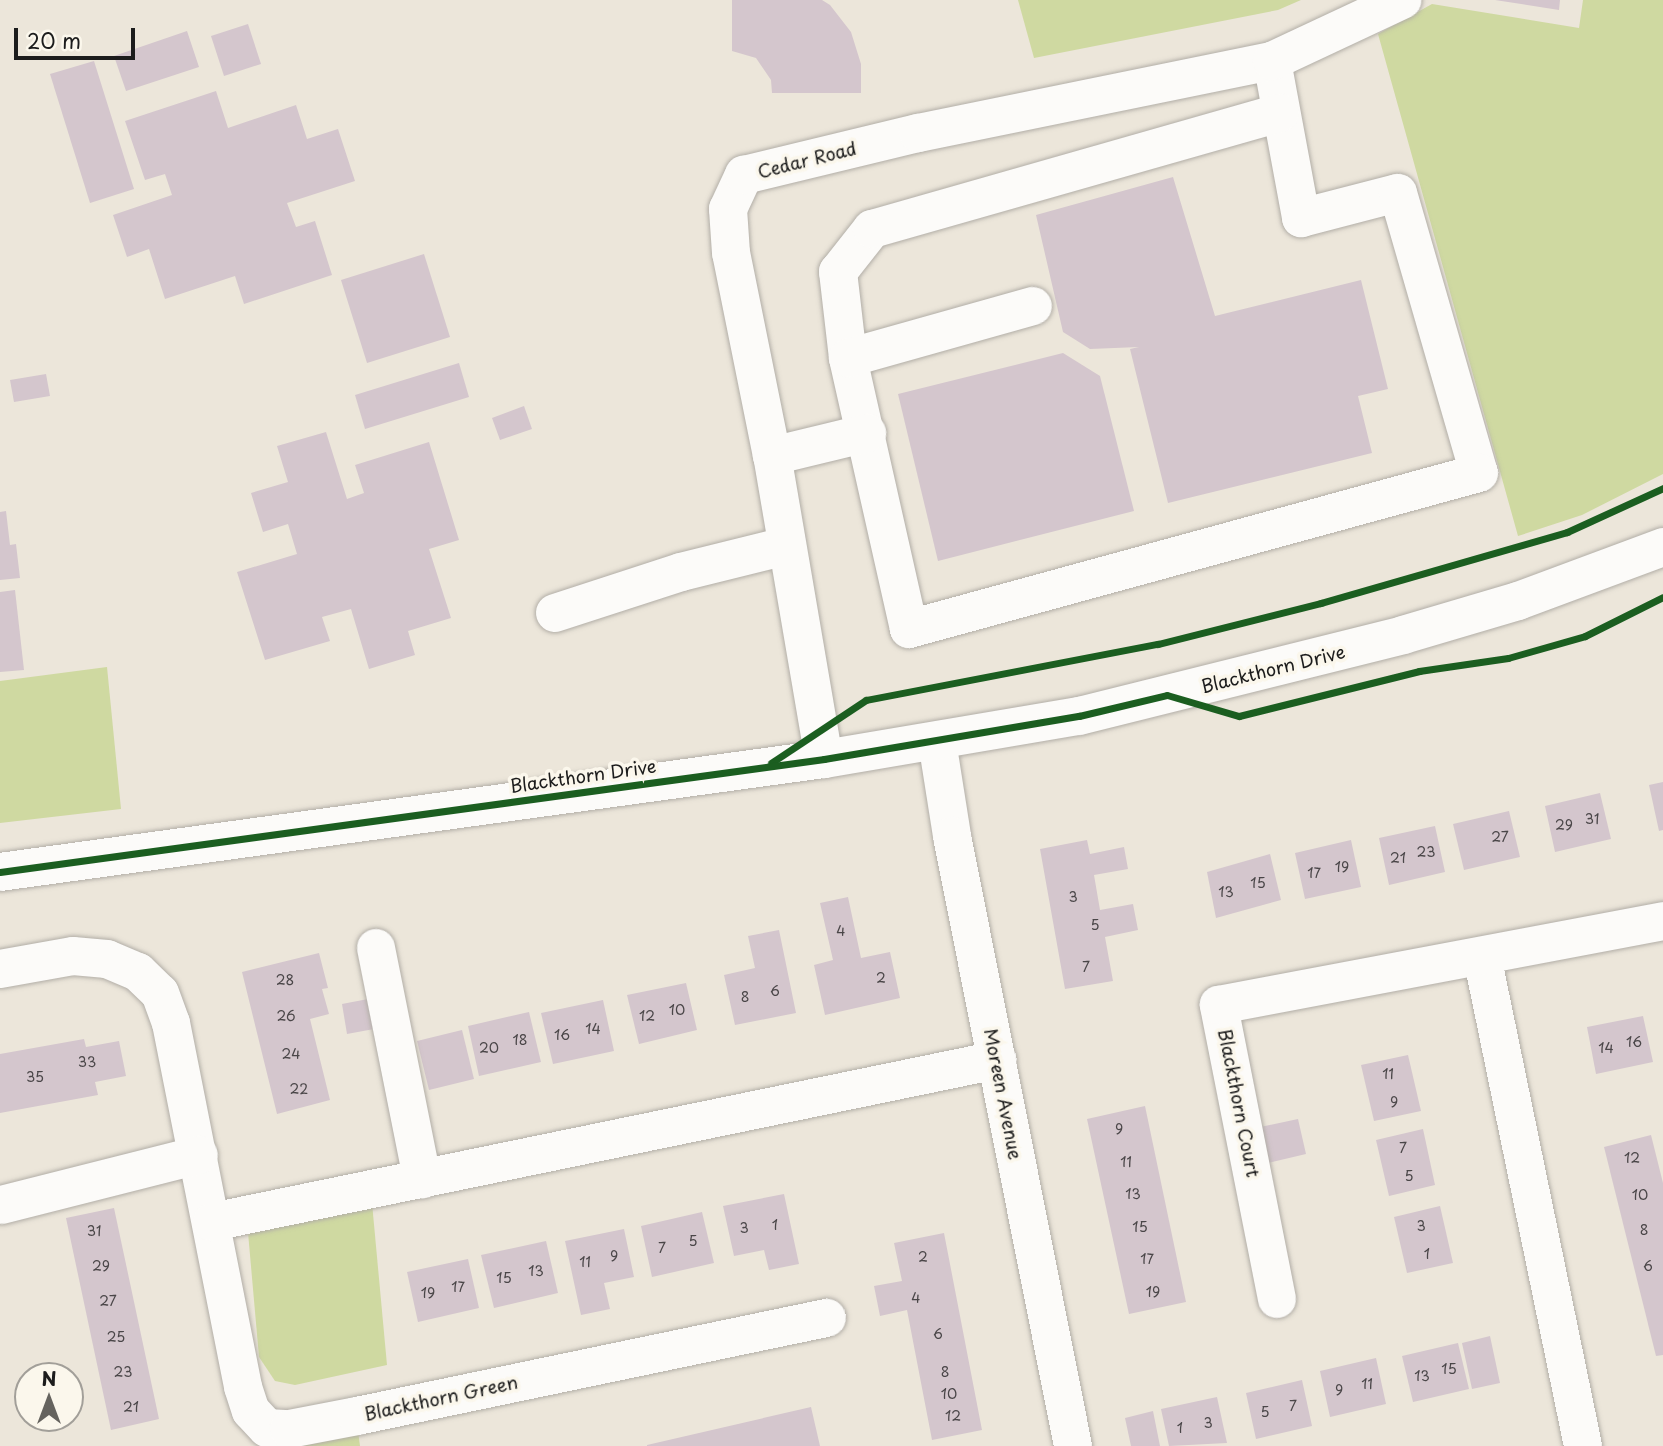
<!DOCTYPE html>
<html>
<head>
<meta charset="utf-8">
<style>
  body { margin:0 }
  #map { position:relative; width:1663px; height:1446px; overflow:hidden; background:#ece6da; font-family:"Playpen Sans",sans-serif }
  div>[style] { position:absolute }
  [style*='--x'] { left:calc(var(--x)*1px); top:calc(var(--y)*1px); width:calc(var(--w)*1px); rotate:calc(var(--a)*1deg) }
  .green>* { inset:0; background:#cfd9a1 }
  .building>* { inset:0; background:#d4c6cd }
  .roads { filter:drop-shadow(0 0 2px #b2aea7) drop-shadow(0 0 2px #b2aea7) }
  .minor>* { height:38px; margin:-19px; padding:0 19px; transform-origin:19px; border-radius:19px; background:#fcfbf9 }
  .cycleway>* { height:7px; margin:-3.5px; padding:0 3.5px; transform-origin:3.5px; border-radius:3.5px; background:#1b5e20 }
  span { translate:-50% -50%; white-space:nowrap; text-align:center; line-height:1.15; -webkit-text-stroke:7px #fbf7ec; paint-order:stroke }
  .number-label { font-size:14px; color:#4a4648 }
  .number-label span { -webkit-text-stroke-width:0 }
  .street-label { font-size:18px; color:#1c1c1c }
  .north { position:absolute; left:14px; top:1362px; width:70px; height:70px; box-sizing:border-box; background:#fbf7ec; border:2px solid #a29f99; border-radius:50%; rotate:0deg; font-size:19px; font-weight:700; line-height:28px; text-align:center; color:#1c1c1c }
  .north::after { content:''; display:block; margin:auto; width:24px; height:32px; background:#65635e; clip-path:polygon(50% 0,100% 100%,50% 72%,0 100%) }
  .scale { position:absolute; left:14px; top:28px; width:121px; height:32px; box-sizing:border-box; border:4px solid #1c1c1c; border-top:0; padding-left:9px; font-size:21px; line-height:24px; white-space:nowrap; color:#1c1c1c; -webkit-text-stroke:5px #fbf7ec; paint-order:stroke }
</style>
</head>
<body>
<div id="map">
  <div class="green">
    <i style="clip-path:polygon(1018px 0,1301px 0,1278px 10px,1034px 58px)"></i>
    <i style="clip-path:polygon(1583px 0,1663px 0,1663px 474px,1582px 515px,1518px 536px,1378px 34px,1432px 4px,1579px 28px)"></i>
    <i style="clip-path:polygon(107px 667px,121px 809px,0 823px,0 681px)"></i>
    <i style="clip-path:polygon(371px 1192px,387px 1365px,295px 1385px,275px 1381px,259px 1357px,247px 1221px)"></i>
    <i style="clip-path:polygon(358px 1431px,360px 1446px,299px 1446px)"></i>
  </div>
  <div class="building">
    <i style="clip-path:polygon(732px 0,822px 0,830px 5px,851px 32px,861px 64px,861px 93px,772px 93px,771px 80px,756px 58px,732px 51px)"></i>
    <i style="clip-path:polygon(1495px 0,1560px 0,1559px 10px)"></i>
    <i style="clip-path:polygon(248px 24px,261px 64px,224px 76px,211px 36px)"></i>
    <i style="clip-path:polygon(187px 31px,199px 67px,126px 91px,114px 56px)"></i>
    <i style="clip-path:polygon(94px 61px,134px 189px,90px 203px,50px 74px)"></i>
    <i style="clip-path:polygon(216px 91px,228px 128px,296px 105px,307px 139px,338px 129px,355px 181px,287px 203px,296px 227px,315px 221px,332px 275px,244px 304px,235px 276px,165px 299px,149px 249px,127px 257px,113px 215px,172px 195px,165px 174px,145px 180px,125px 121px)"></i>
    <i style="clip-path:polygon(1173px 177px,1215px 316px,1361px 280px,1388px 389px,1358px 396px,1372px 453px,1168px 503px,1130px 349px,1139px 347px,1090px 349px,1063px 332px,1036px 215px)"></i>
    <i style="clip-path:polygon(424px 254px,450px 337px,367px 363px,341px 280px)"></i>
    <i style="clip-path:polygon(1063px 353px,1100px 376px,1134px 511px,938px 561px,898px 394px)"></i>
    <i style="clip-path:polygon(459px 363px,469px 397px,365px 429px,355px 395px)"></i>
    <i style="clip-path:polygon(46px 374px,50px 396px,14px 402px,10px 380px)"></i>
    <i style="clip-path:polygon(524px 406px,532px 429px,500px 440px,492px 418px)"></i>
    <i style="clip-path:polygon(326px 432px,347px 499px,364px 493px,355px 465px,429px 442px,459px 540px,429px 549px,451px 618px,408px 631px,415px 655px,369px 669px,351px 609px,322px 617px,330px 641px,265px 660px,237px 572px,297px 554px,288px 524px,263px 532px,251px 493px,288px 482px,277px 446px)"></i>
    <i style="clip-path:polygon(6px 511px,10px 545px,16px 544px,20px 578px,0 580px,0 512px)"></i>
    <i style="clip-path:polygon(15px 590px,24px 670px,0 672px,0 592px)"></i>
    <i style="clip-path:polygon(1663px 782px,1663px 830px,1659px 831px,1649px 785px)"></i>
    <i style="clip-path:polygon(1600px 793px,1611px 839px,1555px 852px,1545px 806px)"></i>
    <i style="clip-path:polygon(1509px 811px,1520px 857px,1464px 870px,1453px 824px)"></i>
    <i style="clip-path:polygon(1435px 826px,1445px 872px,1389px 885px,1379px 838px)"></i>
    <i style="clip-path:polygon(1087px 840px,1090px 854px,1124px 847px,1128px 869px,1094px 875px,1100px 910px,1133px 904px,1138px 930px,1105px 937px,1113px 981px,1065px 989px,1040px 849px)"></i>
    <i style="clip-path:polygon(1351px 840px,1361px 887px,1305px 899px,1295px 853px)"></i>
    <i style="clip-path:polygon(1270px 854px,1281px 900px,1216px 918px,1207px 872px)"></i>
    <i style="clip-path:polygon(848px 897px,861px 958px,890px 952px,900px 998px,825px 1015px,814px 965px,833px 960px,820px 903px)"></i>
    <i style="clip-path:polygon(779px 930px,796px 1013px,735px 1025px,724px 975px,755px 968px,748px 936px)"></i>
    <i style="clip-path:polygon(319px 953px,328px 988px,322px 989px,329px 1014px,310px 1019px,330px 1100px,277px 1114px,242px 972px)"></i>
    <i style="clip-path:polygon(686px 983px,697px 1030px,639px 1044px,627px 995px)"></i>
    <i style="clip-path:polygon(368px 999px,374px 1029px,347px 1034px,342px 1004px)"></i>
    <i style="clip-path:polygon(603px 1000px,614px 1051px,553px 1064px,541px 1013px)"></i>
    <i style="clip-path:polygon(529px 1012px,541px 1062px,479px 1076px,468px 1026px)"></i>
    <i style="clip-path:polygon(1643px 1016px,1653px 1062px,1596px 1074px,1587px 1027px)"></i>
    <i style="clip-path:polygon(462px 1030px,474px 1079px,429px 1090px,417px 1041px)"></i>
    <i style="clip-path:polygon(84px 1039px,86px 1047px,119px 1041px,126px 1076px,95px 1082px,98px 1095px,0 1113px,0 1054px)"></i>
    <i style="clip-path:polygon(1408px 1055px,1421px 1111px,1374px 1121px,1361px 1065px)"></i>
    <i style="clip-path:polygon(1145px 1106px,1186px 1302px,1129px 1314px,1087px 1119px)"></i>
    <i style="clip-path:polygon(1298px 1119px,1306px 1154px,1268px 1163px,1260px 1127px)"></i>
    <i style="clip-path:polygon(1423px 1129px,1435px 1185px,1389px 1196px,1376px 1140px)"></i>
    <i style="clip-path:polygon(1651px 1135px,1663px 1183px,1663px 1355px,1656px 1356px,1604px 1147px)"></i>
    <i style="clip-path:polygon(784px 1194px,799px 1264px,769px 1270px,764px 1250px,734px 1256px,723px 1206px)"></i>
    <i style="clip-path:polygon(1440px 1206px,1453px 1263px,1407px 1273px,1394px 1217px)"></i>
    <i style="clip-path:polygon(114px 1208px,159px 1419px,111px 1430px,66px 1218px)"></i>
    <i style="clip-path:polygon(702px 1212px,714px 1263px,652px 1277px,641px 1226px)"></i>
    <i style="clip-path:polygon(624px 1229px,634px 1277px,604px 1283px,610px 1309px,581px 1315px,565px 1241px)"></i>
    <i style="clip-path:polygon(944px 1233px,982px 1430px,932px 1440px,907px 1310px,880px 1316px,874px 1286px,902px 1281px,894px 1243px)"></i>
    <i style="clip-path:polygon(546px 1241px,558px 1293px,494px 1308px,481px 1255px)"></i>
    <i style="clip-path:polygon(468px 1259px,479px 1308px,418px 1322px,407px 1272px)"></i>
    <i style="clip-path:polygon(1490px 1336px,1500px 1383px,1472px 1389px,1462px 1343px)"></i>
    <i style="clip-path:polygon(1458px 1343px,1469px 1389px,1413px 1402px,1402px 1356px)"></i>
    <i style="clip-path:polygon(1376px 1358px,1386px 1404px,1330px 1417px,1320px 1371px)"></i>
    <i style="clip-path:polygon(1302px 1380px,1312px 1426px,1256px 1439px,1246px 1393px)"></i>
    <i style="clip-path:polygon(1217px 1397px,1227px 1443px,1169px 1446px,1161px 1409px)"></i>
    <i style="clip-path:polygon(811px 1407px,820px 1446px,647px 1446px,647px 1445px)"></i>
    <i style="clip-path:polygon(1153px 1411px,1160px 1446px,1131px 1446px,1125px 1418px)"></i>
  </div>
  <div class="roads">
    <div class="minor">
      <i style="--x:1272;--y:61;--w:160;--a:79.5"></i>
      <i style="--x:1301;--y:218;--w:100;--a:-14.5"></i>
      <i style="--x:1398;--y:193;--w:291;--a:73.9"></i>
      <i style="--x:1479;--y:473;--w:591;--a:164.69"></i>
      <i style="--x:909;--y:629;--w:278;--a:-102.7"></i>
      <i style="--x:848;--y:358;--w:87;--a:-96.6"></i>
      <i style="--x:838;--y:272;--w:55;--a:-51.7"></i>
      <i style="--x:872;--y:229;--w:424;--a:-15.9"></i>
      <i style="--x:848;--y:358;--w:192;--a:-15.7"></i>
      <i style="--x:772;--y:456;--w:98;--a:-13.6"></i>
      <i style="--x:555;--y:613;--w:133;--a:-18"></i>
      <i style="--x:681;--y:572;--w:108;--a:-13.9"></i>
      <i style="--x:937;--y:741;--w:96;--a:81"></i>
      <i style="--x:952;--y:836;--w:622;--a:78.78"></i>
      <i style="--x:824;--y:759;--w:307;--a:-99.7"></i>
      <i style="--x:772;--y:456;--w:207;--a:-101.4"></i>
      <i style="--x:731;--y:253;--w:44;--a:-93.9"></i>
      <i style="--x:728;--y:209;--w:38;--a:-65"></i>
      <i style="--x:744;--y:175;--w:179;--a:-13.6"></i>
      <i style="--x:918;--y:133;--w:361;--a:-11.5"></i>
      <i style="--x:1272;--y:61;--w:144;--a:-25.1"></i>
      <i style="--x:0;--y:872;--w:832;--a:-7.81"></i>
      <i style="--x:824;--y:759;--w:259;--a:-9.6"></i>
      <i style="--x:1079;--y:716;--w:334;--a:-14"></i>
      <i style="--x:1403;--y:635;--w:120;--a:-16.5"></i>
      <i style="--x:1518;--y:601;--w:155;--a:-20.4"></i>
      <i style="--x:376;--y:948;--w:236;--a:78.7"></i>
      <i style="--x:1482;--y:956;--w:500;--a:78.35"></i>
      <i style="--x:0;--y:969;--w:74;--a:-10.1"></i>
      <i style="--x:73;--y:956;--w:34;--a:5"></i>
      <i style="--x:107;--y:959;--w:34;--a:23"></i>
      <i style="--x:138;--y:972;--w:30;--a:44"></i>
      <i style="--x:160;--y:993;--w:32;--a:70"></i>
      <i style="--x:171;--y:1023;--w:371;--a:78.8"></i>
      <i style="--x:243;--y:1387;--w:25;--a:72"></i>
      <i style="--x:251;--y:1411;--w:23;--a:47"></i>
      <i style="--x:267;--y:1428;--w:22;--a:3"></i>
      <i style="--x:289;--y:1429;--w:69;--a:-10.8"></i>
      <i style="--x:357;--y:1416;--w:480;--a:-11.8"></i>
      <i style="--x:1;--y:1205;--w:204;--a:-14.2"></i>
      <i style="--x:212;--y:1222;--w:802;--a:-11.66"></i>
      <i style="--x:1277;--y:1299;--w:300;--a:-101.2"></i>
      <i style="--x:1219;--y:1005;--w:452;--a:-10.7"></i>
    </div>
  </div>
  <div class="cycleway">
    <i style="--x:771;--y:763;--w:114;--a:-33.6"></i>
    <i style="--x:866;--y:700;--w:297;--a:-10.9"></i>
    <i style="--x:1158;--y:644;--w:168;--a:-14.1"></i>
    <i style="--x:1321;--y:603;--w:256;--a:-16.1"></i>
    <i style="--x:1567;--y:532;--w:106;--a:-24.6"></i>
    <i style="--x:0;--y:872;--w:832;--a:-7.81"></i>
    <i style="--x:824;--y:759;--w:259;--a:-9.6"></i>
    <i style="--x:1079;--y:716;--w:90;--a:-13.4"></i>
    <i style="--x:1167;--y:695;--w:75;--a:16.3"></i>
    <i style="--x:1239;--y:716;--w:186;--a:-14"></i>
    <i style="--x:1419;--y:671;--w:90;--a:-8.3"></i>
    <i style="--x:1508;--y:658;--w:80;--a:-15.9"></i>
    <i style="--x:1585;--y:636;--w:87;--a:-26.6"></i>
  </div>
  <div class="number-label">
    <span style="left:1592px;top:819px">31</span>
    <span style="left:1564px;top:825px">29</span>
    <span style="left:1500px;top:837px">27</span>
    <span style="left:1426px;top:852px">23</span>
    <span style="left:1398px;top:858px">21</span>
    <span style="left:1342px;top:867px">19</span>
    <span style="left:1314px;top:873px">17</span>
    <span style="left:1258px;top:883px">15</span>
    <span style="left:1226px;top:892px">13</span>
    <span style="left:1073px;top:897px">3</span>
    <span style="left:1095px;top:925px">5</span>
    <span style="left:841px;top:931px">4</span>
    <span style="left:1086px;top:967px">7</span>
    <span style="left:881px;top:978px">2</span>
    <span style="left:285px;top:980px">28</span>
    <span style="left:775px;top:991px">6</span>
    <span style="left:745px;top:997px">8</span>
    <span style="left:677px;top:1010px">10</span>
    <span style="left:286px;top:1016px">26</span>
    <span style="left:647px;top:1016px">12</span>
    <span style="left:593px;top:1029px">14</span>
    <span style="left:562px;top:1035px">16</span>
    <span style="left:520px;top:1040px">18</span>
    <span style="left:1634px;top:1042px">16</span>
    <span style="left:489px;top:1048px">20</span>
    <span style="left:1606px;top:1048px">14</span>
    <span style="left:291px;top:1054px">24</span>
    <span style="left:87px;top:1062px">33</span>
    <span style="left:1388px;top:1074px">11</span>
    <span style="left:35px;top:1077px">35</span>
    <span style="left:299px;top:1089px">22</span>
    <span style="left:1394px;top:1102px">9</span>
    <span style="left:1119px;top:1129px">9</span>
    <span style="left:1403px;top:1148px">7</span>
    <span style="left:1632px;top:1158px">12</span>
    <span style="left:1126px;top:1162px">11</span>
    <span style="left:1409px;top:1176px">5</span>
    <span style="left:1133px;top:1194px">13</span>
    <span style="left:1640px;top:1195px">10</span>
    <span style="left:775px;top:1225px">1</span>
    <span style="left:1421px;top:1226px">3</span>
    <span style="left:1140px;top:1227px">15</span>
    <span style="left:744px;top:1228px">3</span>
    <span style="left:1644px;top:1230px">8</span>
    <span style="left:94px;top:1231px">31</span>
    <span style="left:693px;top:1241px">5</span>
    <span style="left:662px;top:1248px">7</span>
    <span style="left:1427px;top:1254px">1</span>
    <span style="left:614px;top:1256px">9</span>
    <span style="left:923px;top:1257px">2</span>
    <span style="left:1147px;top:1259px">17</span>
    <span style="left:585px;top:1262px">11</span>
    <span style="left:101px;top:1266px">29</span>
    <span style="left:1648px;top:1266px">6</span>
    <span style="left:536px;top:1271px">13</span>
    <span style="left:504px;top:1278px">15</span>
    <span style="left:458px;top:1287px">17</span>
    <span style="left:1153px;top:1292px">19</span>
    <span style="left:428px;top:1293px">19</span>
    <span style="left:916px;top:1298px">4</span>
    <span style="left:108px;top:1301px">27</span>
    <span style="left:938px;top:1334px">6</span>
    <span style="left:116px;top:1337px">25</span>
    <span style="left:1449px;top:1369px">15</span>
    <span style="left:123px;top:1372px">23</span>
    <span style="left:945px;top:1372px">8</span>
    <span style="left:1422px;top:1376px">13</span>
    <span style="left:1367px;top:1384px">11</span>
    <span style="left:1339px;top:1390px">9</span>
    <span style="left:949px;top:1394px">10</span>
    <span style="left:1293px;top:1406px">7</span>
    <span style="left:131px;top:1407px">21</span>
    <span style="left:1265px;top:1412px">5</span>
    <span style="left:953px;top:1416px">12</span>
    <span style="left:1208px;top:1423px">3</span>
    <span style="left:1180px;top:1428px">1</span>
  </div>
  <div class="street-label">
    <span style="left:807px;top:160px;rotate:-14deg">Cedar Road</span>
    <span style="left:1273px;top:669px;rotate:-14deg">Blackthorn Drive</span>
    <span style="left:583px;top:776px;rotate:-8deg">Blackthorn Drive</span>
    <span style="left:1003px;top:1094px;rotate:79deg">Moreen Avenue</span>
    <span style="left:1239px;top:1103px;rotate:79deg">Blackthorn Court</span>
    <span style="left:441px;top:1398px;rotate:-12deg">Blackthorn Green</span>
  </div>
  <div class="north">N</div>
  <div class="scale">20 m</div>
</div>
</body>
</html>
